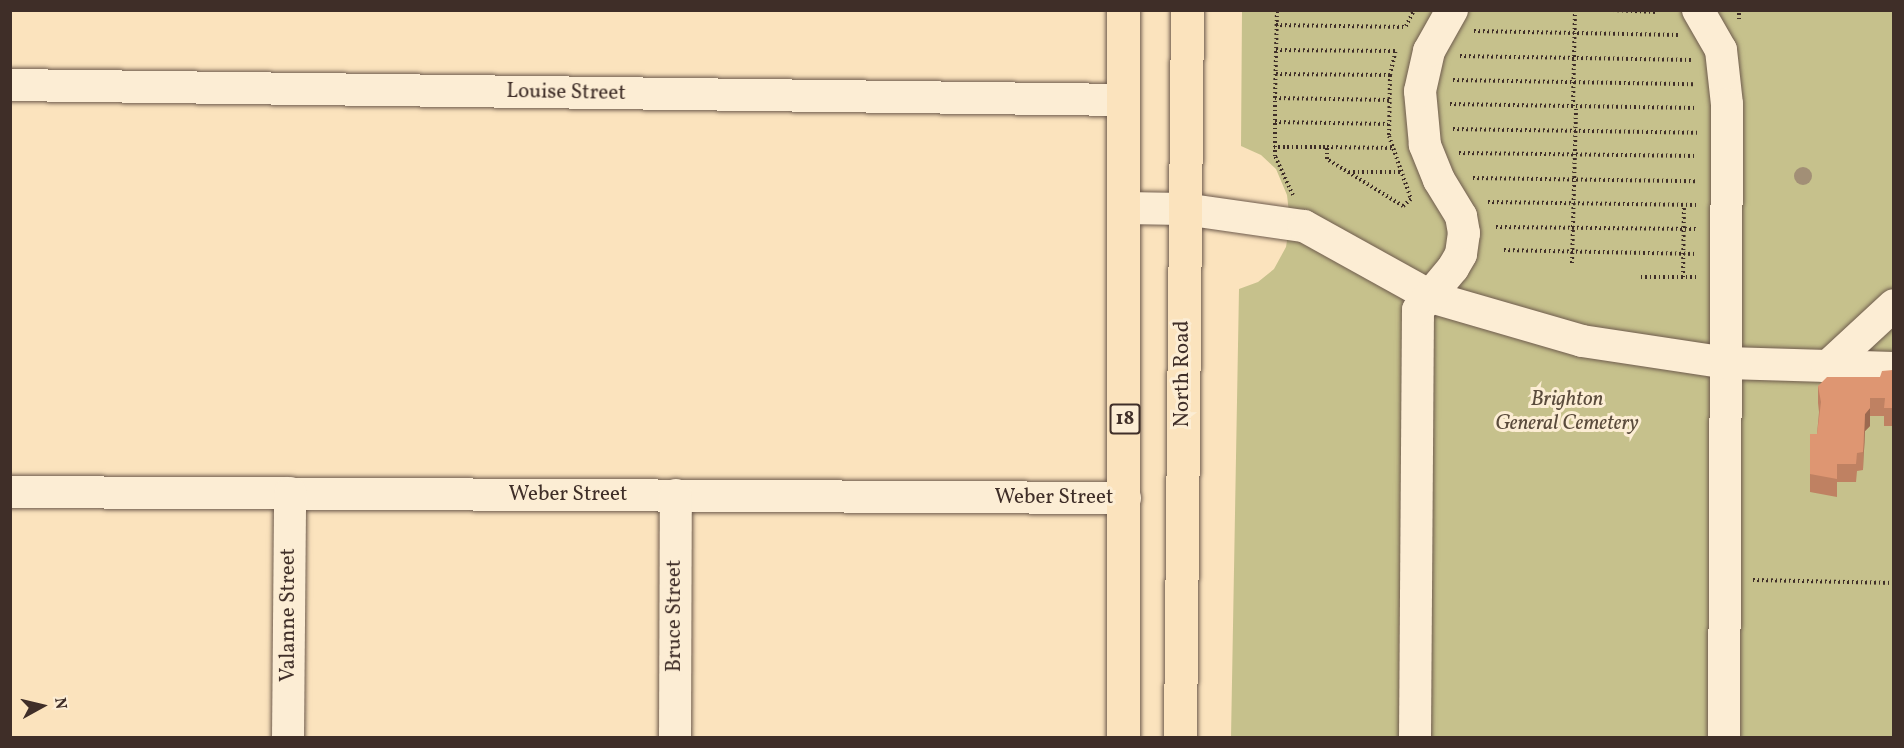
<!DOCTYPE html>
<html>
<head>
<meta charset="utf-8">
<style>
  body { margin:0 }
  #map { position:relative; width:1904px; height:748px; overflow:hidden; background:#fbe3bd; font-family:Vollkorn,serif }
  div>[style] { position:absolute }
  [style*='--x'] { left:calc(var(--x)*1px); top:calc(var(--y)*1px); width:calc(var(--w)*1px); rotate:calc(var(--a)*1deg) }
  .green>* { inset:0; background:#c6c18c }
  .path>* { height:4px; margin-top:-2px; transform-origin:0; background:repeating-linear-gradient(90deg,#3f2e28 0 1.5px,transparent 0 4.5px) }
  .roads { filter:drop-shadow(0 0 2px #6e5b4d) drop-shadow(0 0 2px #6e5b4d) }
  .minor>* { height:32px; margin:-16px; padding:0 16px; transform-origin:16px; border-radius:16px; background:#fcedd4 }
  .highway>* { height:33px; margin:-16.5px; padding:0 16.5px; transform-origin:16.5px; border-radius:16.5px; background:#fbe3bd }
  .trees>* { width:18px; height:18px; margin:-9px; border-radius:50%; background:#a28f76 }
  .wall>* { inset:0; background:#bf8162 }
  .shaded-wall>* { inset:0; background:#9b6950 }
  .building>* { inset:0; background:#de9672 }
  span { translate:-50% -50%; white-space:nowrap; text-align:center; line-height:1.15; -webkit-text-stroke:6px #fcedd4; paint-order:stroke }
  .shield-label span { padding:2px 4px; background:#fcedd4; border:2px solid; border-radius:4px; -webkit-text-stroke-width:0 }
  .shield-label { font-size:20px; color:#3f2e28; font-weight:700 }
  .street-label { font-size:21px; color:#3f2e28 }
  .park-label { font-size:21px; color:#5a4b3c; font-style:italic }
  .frame { position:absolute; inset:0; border:12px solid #3f2e28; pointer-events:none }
  .north { position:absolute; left:12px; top:676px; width:60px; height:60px; -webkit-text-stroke:4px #fcedd4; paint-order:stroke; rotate:82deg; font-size:16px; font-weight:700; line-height:24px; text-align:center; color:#3f2e28 }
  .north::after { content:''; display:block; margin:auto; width:21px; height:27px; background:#3f2e28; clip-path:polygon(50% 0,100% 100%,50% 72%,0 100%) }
</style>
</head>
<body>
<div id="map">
  <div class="green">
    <i style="clip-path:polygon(1242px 11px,1893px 11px,1893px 737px,1231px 738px,1239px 289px,1258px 282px,1274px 269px,1286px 247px,1290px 222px,1287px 195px,1276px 169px,1261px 155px,1241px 146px)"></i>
  </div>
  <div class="path">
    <i style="--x:1613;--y:10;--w:43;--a:2.7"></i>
    <i style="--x:1739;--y:19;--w:9;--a:-90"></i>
    <i style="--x:1276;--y:25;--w:130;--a:0.9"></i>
    <i style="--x:1406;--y:26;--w:18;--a:-63"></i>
    <i style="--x:1474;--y:31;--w:204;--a:1.1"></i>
    <i style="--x:1276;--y:50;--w:120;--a:0.5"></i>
    <i style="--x:1460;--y:56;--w:231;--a:1"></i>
    <i style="--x:1276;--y:74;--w:114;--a:0.5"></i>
    <i style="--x:1390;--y:75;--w:61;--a:90.9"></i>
    <i style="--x:1389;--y:136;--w:67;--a:70.8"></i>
    <i style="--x:1411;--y:199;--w:11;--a:139"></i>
    <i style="--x:1403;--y:206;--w:89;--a:-148.3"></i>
    <i style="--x:1327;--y:159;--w:12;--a:-90"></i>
    <i style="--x:1327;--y:147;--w:66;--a:0.9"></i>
    <i style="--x:1390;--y:75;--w:26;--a:-77"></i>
    <i style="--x:1453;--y:80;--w:241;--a:1"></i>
    <i style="--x:1275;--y:98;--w:88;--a:-88.7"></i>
    <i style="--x:1450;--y:104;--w:247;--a:0.9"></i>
    <i style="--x:1573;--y:106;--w:96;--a:-88.8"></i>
    <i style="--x:1275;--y:122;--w:113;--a:1"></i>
    <i style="--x:1453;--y:129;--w:244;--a:0.9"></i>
    <i style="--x:1274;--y:147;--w:53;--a:0"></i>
    <i style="--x:1459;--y:153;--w:238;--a:0.7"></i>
    <i style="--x:1349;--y:172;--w:51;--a:0"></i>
    <i style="--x:1473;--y:178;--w:224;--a:0.8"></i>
    <i style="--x:1293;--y:195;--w:43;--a:-114.8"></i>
    <i style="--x:1275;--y:156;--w:58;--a:-90"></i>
    <i style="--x:1275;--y:98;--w:114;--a:1"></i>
    <i style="--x:1488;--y:202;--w:208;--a:0.8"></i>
    <i style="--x:1496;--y:227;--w:200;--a:0.6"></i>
    <i style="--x:1504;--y:250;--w:193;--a:1.2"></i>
    <i style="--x:1572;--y:263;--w:157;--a:-88.5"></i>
    <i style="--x:1641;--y:277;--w:57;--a:0"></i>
    <i style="--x:1683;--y:277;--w:72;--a:-89.2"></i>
    <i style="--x:1753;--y:580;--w:141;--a:1.2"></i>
  </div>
  <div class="roads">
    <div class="minor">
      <i style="--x:1698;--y:10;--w:46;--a:60.1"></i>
      <i style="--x:1721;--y:50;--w:54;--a:83.7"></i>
      <i style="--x:1727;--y:104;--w:634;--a:90.27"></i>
      <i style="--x:10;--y:85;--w:1112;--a:0.77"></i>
      <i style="--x:1124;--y:208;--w:60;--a:1"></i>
      <i style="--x:1184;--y:209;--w:121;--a:8.1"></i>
      <i style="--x:1304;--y:226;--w:149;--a:29"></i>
      <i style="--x:1434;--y:298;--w:154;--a:16.2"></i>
      <i style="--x:1582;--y:341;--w:147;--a:8.6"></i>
      <i style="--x:1727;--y:363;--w:167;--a:1.7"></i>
      <i style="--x:1827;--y:367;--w:91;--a:-42.8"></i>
      <i style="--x:10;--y:492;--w:1115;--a:0.31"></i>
      <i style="--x:288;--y:738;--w:245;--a:-89.5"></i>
      <i style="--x:675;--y:738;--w:243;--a:-89.8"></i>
      <i style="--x:1415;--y:738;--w:428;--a:-89.6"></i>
      <i style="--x:1418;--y:310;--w:55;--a:-50.2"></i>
      <i style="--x:1453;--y:268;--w:16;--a:-60"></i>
      <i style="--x:1461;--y:254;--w:21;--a:-82"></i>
      <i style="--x:1464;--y:233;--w:17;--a:-100"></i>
      <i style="--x:1461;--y:216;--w:42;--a:-121.4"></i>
      <i style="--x:1439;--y:180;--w:38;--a:-112"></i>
      <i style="--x:1425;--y:145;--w:54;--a:-95.3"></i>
      <i style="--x:1420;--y:91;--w:41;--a:-77.3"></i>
      <i style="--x:1429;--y:51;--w:47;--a:-60.7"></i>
    </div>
    <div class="highway">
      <i style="--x:1123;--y:738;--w:728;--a:-90"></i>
      <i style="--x:1180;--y:738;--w:728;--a:-89.45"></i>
    </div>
  </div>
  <div class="trees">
    <i style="left:1803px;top:176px"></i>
  </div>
  <div class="wall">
    <i style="clip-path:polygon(1893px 370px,1893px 426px,1884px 426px,1884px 416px,1870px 416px,1870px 426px,1865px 431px,1863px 470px,1857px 471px,1856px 482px,1837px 482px,1837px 497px,1810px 492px,1810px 434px,1817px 434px,1819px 412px,1818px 403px,1818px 386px,1880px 377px)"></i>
  </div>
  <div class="shaded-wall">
    <i style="clip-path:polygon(1870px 408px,1870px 426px,1865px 431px,1863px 470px,1865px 414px)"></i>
  </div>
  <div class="building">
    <i style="clip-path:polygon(1893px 370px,1893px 408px,1884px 408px,1885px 398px,1870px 398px,1870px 408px,1865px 414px,1863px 452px,1857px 453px,1856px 464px,1837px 464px,1837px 479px,1810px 474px,1810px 434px,1817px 434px,1821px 402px,1818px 386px,1827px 377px,1880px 377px,1882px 371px)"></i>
  </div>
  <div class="shield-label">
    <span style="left:1125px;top:419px">18</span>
  </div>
  <div class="street-label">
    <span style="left:566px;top:93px;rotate:1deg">Louise Street</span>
    <span style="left:1183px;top:374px;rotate:-90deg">North Road</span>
    <span style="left:568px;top:495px">Weber Street</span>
    <span style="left:1054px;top:498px">Weber Street</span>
    <span style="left:289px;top:615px;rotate:-90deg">Valanne Street</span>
    <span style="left:675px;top:616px;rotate:-90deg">Bruce Street</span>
  </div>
  <div class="park-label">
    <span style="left:1567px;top:412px">Brighton<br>General Cemetery</span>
  </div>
  <div class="frame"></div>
  <div class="north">N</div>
</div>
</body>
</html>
